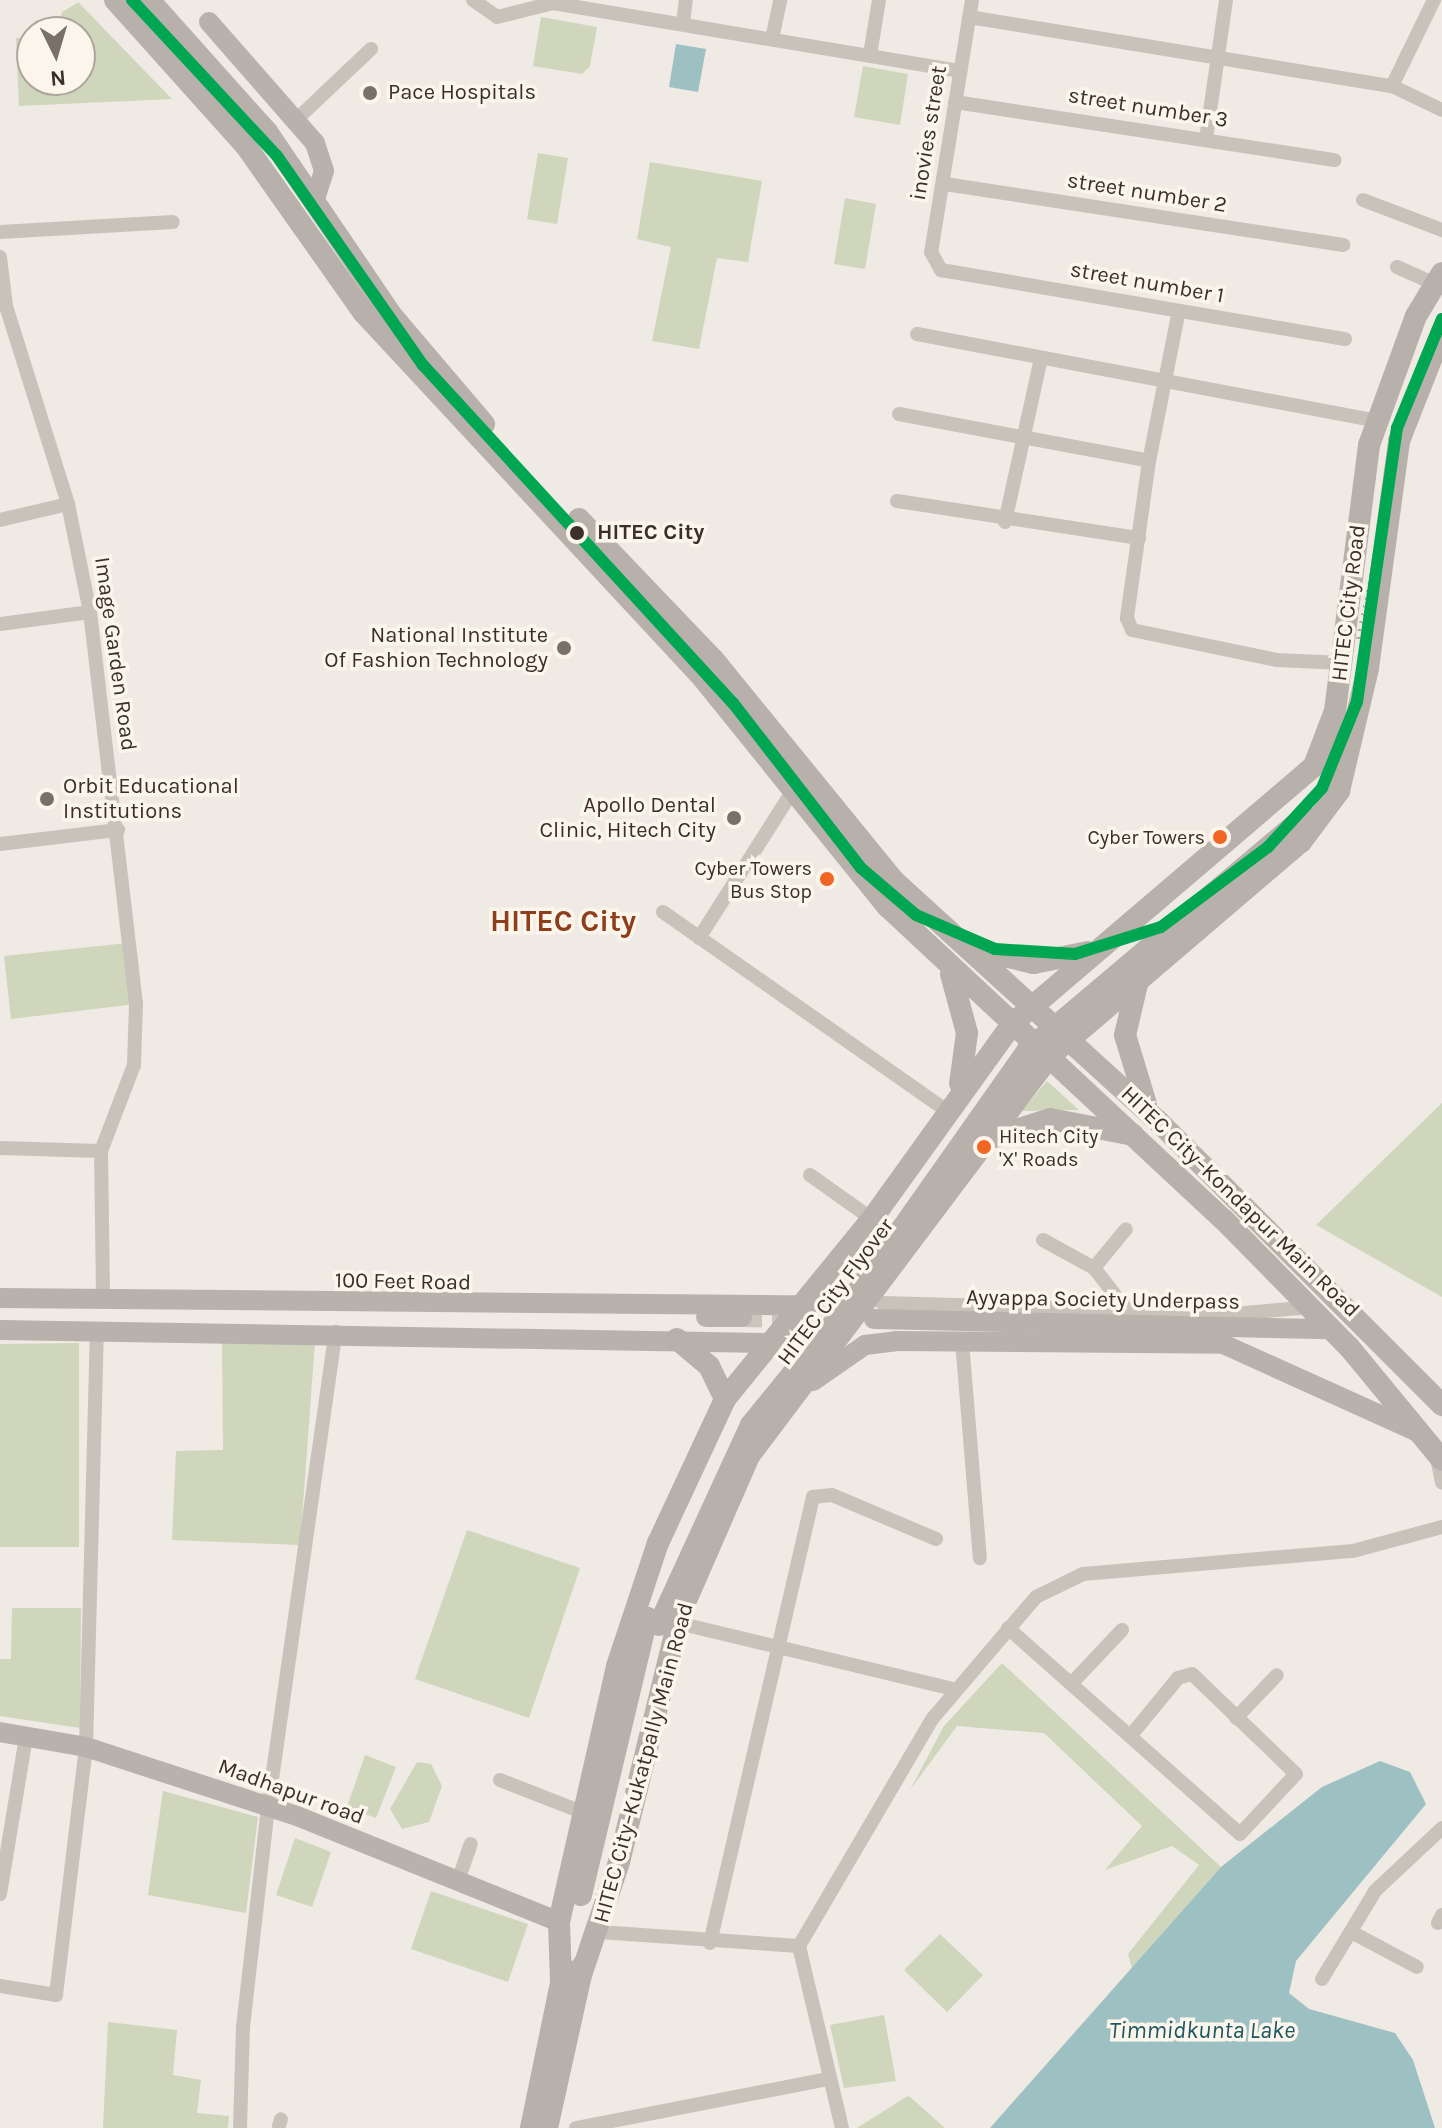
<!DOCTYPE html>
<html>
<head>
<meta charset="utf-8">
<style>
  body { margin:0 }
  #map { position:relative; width:1442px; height:2128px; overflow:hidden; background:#efeae3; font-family:Karla,sans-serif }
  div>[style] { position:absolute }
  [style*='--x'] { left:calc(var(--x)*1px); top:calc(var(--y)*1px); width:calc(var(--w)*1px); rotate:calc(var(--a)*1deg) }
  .green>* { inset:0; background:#cfd6bc }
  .water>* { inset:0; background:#9dc0c2 }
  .secondary-tunnel>* { height:20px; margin-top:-10px; transform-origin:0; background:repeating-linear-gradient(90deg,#cbc5be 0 20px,transparent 0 30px) }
  .street>* { height:14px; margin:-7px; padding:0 7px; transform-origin:7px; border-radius:7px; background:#c9c2bb }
  .secondary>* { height:20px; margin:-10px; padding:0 10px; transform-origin:10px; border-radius:10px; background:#b9b2ac }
  .primary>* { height:22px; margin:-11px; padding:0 11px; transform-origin:11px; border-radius:11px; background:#b8b0aa }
  .rail>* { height:4px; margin-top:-2px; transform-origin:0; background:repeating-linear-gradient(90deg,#b0aba6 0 2px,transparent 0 8px) }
  .primary-bridge>* { height:22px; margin:-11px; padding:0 11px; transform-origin:11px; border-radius:11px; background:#b8b0aa }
  .metro-1>* { height:12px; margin:-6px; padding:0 6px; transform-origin:6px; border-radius:6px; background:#00a651 }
  .dots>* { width:22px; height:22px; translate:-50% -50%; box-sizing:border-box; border:4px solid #fbf5eb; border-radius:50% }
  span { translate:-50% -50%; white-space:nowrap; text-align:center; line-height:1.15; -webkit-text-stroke:7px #fbf5eb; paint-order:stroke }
  .bus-label { font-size:20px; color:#3a2f29 }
  .right { translate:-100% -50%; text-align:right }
  .left { translate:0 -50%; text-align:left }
  .poi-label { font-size:22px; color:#3a2f29 }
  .street-label { font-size:22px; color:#3a2f29 }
  .stop-label { font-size:22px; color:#3a2f29; font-weight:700 }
  .water-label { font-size:24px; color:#1b575f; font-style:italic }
  .district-label { font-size:30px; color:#8f3e1c; font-weight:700 }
  .north { position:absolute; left:16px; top:16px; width:80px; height:80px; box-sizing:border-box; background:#fbf5eb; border:2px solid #aea69d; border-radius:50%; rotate:175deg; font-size:22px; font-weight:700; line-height:32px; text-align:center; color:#3a2f29 }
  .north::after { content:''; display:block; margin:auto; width:28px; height:36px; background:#79706a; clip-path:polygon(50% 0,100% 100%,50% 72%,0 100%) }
</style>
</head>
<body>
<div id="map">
  <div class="green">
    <i style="clip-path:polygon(79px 2px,79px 3px,172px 99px,19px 106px,16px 38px,32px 38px,32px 80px,80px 80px,80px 32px,63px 32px,59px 24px,62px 12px)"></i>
    <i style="clip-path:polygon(541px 17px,597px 27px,590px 66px,582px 74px,533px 66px)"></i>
    <i style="clip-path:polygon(863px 66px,908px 74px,900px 125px,854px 117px)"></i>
    <i style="clip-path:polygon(538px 153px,568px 158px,557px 224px,527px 219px)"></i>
    <i style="clip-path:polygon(650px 162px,762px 181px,748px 262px,717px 258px,699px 349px,652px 341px,671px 247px,637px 239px)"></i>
    <i style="clip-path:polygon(845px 198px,876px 204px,865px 269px,834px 264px)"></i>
    <i style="clip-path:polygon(128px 943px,136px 1004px,11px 1019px,4px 956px)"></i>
    <i style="clip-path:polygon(1047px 1081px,1079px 1110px,1022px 1111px)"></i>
    <i style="clip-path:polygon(1442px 1103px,1442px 1297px,1316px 1225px)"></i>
    <i style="clip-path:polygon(222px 1341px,315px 1342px,300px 1545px,172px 1540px,176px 1451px,223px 1450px)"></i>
    <i style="clip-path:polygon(79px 1343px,79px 1547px,0 1547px,0 1344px)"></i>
    <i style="clip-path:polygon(467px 1530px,580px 1568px,529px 1718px,415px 1679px)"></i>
    <i style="clip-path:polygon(12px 1608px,81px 1608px,80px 1728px,0 1716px,0 1659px,11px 1659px)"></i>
    <i style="clip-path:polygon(1002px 1663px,1221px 1867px,1132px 1968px,1128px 1954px,1199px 1865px,1172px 1846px,1105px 1870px,1142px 1826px,1044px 1733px,957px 1726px,910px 1790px,944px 1726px)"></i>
    <i style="clip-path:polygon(365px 1755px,396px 1767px,376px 1818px,347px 1807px)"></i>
    <i style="clip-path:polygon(417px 1762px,431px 1764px,442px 1786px,429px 1822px,402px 1829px,390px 1809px)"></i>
    <i style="clip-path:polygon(163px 1791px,258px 1817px,246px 1913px,148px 1895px)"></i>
    <i style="clip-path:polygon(295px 1838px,331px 1852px,312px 1907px,276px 1895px)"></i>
    <i style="clip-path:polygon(431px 1891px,528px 1924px,508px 1982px,411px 1949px)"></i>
    <i style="clip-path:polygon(940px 1934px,983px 1975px,947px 2012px,904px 1970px)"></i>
    <i style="clip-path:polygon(884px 2015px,896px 2081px,844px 2088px,830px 2025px)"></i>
    <i style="clip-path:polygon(108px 2022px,177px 2030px,173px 2075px,201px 2080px,197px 2113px,229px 2116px,228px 2128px,103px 2128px)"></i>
    <i style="clip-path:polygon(909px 2096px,945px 2128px,857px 2128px,906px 2097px)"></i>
  </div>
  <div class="water">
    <i style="clip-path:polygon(676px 44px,706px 49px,698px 92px,669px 87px)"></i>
    <i style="clip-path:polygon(1380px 1761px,1410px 1772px,1426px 1804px,1296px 1961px,1289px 1993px,1309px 2009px,1395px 2033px,1413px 2060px,1435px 2128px,990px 2128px,1221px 1867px,1322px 1787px)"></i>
  </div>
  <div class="secondary-tunnel">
    <i style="--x:742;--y:1317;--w:108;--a:1.1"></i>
  </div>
  <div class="street">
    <i style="--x:473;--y:0;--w:29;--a:35"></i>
    <i style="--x:497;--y:17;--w:58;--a:-14"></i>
    <i style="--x:553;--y:3;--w:413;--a:9.5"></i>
    <i style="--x:972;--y:0;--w:255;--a:99.2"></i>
    <i style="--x:931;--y:252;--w:21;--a:61"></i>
    <i style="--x:941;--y:270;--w:410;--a:9.7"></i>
    <i style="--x:969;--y:17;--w:429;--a:9.3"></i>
    <i style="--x:1392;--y:86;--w:55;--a:25.6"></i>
    <i style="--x:683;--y:23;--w:23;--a:-83"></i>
    <i style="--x:772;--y:39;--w:40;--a:-78"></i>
    <i style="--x:870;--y:55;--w:56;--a:-80.7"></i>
    <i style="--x:1392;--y:86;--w:96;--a:-64"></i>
    <i style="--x:955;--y:102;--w:384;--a:8.7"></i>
    <i style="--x:297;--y:119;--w:102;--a:-43.4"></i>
    <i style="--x:1206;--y:139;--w:140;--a:-81.8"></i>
    <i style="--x:945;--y:184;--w:403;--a:8.7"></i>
    <i style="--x:1363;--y:200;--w:85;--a:20.8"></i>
    <i style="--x:0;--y:232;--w:173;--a:-3.3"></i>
    <i style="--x:0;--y:257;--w:49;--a:83"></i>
    <i style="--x:6;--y:306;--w:207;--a:72.6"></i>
    <i style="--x:68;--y:504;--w:110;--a:78.5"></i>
    <i style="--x:90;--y:612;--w:395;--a:83.3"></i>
    <i style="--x:136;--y:1004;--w:61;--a:91.9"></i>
    <i style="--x:134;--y:1065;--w:92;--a:111"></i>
    <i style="--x:101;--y:1151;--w:149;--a:89.2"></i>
    <i style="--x:1397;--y:267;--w:42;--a:24.1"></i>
    <i style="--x:1177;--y:320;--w:144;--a:101.2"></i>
    <i style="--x:1149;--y:461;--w:159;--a:98"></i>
    <i style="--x:1127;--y:618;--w:13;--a:67"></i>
    <i style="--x:1132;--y:630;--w:148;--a:11.7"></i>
    <i style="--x:1277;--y:660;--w:65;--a:2.6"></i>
    <i style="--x:917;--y:334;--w:467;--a:10.7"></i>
    <i style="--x:899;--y:414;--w:254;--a:10.6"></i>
    <i style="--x:897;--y:501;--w:245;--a:8.7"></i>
    <i style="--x:0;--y:520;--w:70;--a:-13.2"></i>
    <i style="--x:1005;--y:522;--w:168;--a:-77.6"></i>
    <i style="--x:0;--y:624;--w:91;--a:-7.6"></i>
    <i style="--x:0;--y:844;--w:119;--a:-6.8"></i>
    <i style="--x:663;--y:912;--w:349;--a:35"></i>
    <i style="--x:699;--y:938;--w:177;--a:-57.5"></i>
    <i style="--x:0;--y:1148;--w:101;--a:1.7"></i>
    <i style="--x:810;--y:1175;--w:76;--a:35.4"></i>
    <i style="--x:1043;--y:1240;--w:58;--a:28.8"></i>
    <i style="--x:1094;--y:1268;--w:52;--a:52"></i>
    <i style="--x:1094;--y:1268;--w:50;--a:-50.6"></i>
    <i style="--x:882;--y:1303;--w:364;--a:1.6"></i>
    <i style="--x:1246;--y:1313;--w:64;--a:-5.4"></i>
    <i style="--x:962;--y:1341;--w:218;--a:85.3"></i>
    <i style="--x:1436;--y:1452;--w:31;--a:79"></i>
    <i style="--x:678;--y:1623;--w:283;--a:13.5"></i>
    <i style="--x:1008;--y:1628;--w:310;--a:41.6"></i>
    <i style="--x:1240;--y:1834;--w:82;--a:-47"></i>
    <i style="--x:1296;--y:1774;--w:144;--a:-136.1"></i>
    <i style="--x:1192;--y:1674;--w:15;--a:164"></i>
    <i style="--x:1178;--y:1678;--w:72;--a:129.4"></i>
    <i style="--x:1072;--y:1683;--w:73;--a:-46.7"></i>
    <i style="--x:1236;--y:1718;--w:59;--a:-46.4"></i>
    <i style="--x:500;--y:1780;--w:90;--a:21.4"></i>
    <i style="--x:458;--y:1881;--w:39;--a:-71"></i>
    <i style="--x:0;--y:1894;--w:159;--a:-80.6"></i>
    <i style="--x:1438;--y:1923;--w:9;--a:-63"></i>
    <i style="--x:599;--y:1932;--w:200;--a:4"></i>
    <i style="--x:1355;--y:1934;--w:70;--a:28"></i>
    <i style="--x:710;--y:1943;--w:458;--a:-77"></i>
    <i style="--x:813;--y:1497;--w:19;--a:-6"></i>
    <i style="--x:832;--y:1495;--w:113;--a:22.9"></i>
    <i style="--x:1322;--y:1979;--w:103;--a:-58.9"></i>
    <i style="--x:1375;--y:1891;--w:92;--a:-43.2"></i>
    <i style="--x:0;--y:1986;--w:57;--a:9.1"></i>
    <i style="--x:56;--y:1995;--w:250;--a:-83.1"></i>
    <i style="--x:86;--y:1747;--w:415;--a:-88.5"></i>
    <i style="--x:279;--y:2126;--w:7;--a:-74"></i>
    <i style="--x:240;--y:2128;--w:101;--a:-88.3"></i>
    <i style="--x:243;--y:2027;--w:221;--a:-83.5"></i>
    <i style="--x:268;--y:1807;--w:480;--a:-81.9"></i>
    <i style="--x:576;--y:2128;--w:256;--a:-11"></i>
    <i style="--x:842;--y:2128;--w:187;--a:-103.3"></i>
    <i style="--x:799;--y:1946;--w:264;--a:-59.6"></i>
    <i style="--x:933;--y:1718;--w:159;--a:-49.6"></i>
    <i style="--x:1036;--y:1597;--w:52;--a:-26.1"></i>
    <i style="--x:1083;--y:1574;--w:271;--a:-4.9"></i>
    <i style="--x:1353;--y:1551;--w:92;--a:-15.1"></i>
  </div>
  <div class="secondary">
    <i style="--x:209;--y:22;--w:161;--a:48.8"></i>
    <i style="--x:315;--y:143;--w:29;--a:72"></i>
    <i style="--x:324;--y:171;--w:33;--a:108"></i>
    <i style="--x:0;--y:1298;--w:863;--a:0.53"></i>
    <i style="--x:706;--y:1317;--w:36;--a:0"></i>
    <i style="--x:874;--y:1319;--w:456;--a:1.3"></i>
    <i style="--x:0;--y:1330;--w:828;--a:0.97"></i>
    <i style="--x:813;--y:1381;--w:63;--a:-34.7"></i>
    <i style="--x:865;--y:1345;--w:31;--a:-7"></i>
    <i style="--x:896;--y:1341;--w:327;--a:0.5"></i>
    <i style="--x:1223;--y:1344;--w:214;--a:24.3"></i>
    <i style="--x:0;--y:1732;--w:87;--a:9.9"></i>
    <i style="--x:86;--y:1747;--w:222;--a:18.1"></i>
    <i style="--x:297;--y:1816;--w:283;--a:22"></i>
  </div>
  <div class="primary">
    <i style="--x:115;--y:0;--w:196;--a:48.1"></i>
    <i style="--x:246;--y:146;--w:203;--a:54.8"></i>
    <i style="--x:363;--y:312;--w:500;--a:47.1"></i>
    <i style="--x:703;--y:678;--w:294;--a:51.1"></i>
    <i style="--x:888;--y:907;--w:459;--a:43"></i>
    <i style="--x:1224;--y:1220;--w:178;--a:45.5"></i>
    <i style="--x:1349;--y:1347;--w:146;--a:50.5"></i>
    <i style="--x:149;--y:0;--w:177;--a:48.2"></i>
    <i style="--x:267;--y:132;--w:222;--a:55.8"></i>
    <i style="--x:392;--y:316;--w:142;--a:49.6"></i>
    <i style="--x:579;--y:519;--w:194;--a:46.3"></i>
    <i style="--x:713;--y:659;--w:286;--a:50.8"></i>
    <i style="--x:894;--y:881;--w:357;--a:42.3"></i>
    <i style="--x:1158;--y:1121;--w:402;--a:45"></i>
    <i style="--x:978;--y:950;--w:57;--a:13.1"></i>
    <i style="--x:1034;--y:963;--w:55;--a:-11.5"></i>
    <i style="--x:951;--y:974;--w:61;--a:74.8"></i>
    <i style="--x:967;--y:1033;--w:51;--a:97.8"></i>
    <i style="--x:1137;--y:984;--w:52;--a:103.2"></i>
    <i style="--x:1125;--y:1035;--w:72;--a:73.1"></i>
    <i style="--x:985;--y:1140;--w:68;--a:-17.9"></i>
    <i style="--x:1050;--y:1119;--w:85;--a:10.9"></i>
    <i style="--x:677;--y:1339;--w:42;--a:40.2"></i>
    <i style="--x:709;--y:1366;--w:37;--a:64"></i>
    <i style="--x:581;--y:1895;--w:285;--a:-76.6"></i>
    <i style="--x:580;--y:1978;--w:122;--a:-71.4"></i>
    <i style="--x:619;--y:1862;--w:255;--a:-76.2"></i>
    <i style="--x:680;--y:1614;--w:172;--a:-66.4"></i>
    <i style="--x:749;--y:1456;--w:501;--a:-53.04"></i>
    <i style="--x:1050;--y:1056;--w:330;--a:-40.5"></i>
    <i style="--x:1301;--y:842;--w:64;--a:-53.3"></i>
    <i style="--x:1339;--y:791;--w:126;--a:-76.7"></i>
    <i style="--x:1368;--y:668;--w:229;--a:-82.2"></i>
    <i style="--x:1399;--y:441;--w:117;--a:-68.5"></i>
    <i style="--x:561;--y:1980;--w:58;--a:-92"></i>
    <i style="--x:559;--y:1922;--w:262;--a:-77.2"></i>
    <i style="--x:617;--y:1666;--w:130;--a:-71.6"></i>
    <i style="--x:658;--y:1543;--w:159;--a:-65"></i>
    <i style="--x:725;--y:1399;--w:232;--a:-50.8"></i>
    <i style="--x:872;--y:1219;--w:240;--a:-54.3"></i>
    <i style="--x:1012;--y:1024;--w:397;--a:-40.5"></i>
    <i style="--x:1314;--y:766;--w:59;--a:-69.1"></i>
    <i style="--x:1335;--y:711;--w:268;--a:-82.7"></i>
    <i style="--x:1369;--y:445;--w:137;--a:-70"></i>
    <i style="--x:1416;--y:316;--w:50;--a:-58.8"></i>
    <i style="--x:531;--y:2128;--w:163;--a:-78.3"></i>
    <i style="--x:547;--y:2128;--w:167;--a:-77.5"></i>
  </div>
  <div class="rail">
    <i style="--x:1358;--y:639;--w:97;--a:-78.1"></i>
  </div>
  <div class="primary-bridge">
    <i style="--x:659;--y:1625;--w:220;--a:-65.3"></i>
    <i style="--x:751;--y:1425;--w:151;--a:-50.9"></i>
    <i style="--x:846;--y:1308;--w:314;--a:-54.8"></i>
    <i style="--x:1027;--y:1051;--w:364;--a:-40.2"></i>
  </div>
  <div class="metro-1">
    <i style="--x:132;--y:0;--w:213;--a:47.1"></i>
    <i style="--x:277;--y:156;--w:255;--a:55.1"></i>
    <i style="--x:423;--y:365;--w:459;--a:47.5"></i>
    <i style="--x:733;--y:703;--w:209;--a:52.2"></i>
    <i style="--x:861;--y:868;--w:72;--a:40.5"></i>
    <i style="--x:916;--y:915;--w:86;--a:23.3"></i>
    <i style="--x:995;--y:949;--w:80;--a:3.6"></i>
    <i style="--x:1075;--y:954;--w:90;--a:-17.4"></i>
    <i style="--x:1161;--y:927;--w:134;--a:-36.8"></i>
    <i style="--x:1268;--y:847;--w:80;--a:-47.5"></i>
    <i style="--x:1322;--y:788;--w:93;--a:-67.9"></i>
    <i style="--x:1357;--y:702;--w:277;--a:-81.7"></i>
    <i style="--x:1397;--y:428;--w:118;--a:-67.6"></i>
  </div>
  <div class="dots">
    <i style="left:370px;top:93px;background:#79706a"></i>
    <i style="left:577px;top:533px;background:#3a2f29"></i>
    <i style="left:564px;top:648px;background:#79706a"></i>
    <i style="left:47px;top:799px;background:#79706a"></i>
    <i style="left:734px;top:818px;background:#79706a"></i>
    <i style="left:1220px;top:837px;background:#f26522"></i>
    <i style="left:827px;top:879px;background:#f26522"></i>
    <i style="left:984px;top:1147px;background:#f26522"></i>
  </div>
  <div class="bus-label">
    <span class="right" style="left:1205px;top:837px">Cyber Towers</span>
    <span class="right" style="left:812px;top:880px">Cyber Towers<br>Bus Stop</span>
    <span class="left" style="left:999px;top:1148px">Hitech City<br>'X' Roads</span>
  </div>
  <div class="poi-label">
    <span class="left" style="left:388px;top:93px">Pace Hospitals</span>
    <span class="right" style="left:548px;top:648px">National Institute<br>Of Fashion Technology</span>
    <span class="left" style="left:63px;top:799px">Orbit Educational<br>Institutions</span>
    <span class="right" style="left:716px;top:818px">Apollo Dental<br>Clinic, Hitech City</span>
  </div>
  <div class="street-label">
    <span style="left:1148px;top:108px;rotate:9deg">street number 3</span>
    <span style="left:929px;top:133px;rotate:-81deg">inovies street</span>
    <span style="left:1147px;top:193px;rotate:9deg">street number 2</span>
    <span style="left:1147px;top:283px;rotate:10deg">street number 1</span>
    <span style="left:1349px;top:603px;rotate:-83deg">HITEC City Road</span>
    <span style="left:115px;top:654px;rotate:82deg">Image Garden Road</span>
    <span style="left:1240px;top:1202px;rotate:44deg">HITEC City–Kondapur Main Road</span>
    <span style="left:403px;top:1282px;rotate:1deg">100 Feet Road</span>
    <span style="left:836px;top:1292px;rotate:-53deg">HITEC City Flyover</span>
    <span style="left:1103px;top:1300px;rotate:1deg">Ayyappa Society Underpass</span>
    <span style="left:644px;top:1763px;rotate:-75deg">HITEC City–Kukatpally Main Road</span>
    <span style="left:291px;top:1792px;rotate:20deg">Madhapur road</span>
  </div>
  <div class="stop-label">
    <span class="left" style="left:597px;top:533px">HITEC City</span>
  </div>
  <div class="water-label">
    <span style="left:1202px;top:2031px">Timmidkunta Lake</span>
  </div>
  <div class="district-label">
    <span style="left:563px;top:921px">HITEC City</span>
  </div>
  <div class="north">N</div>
</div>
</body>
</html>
